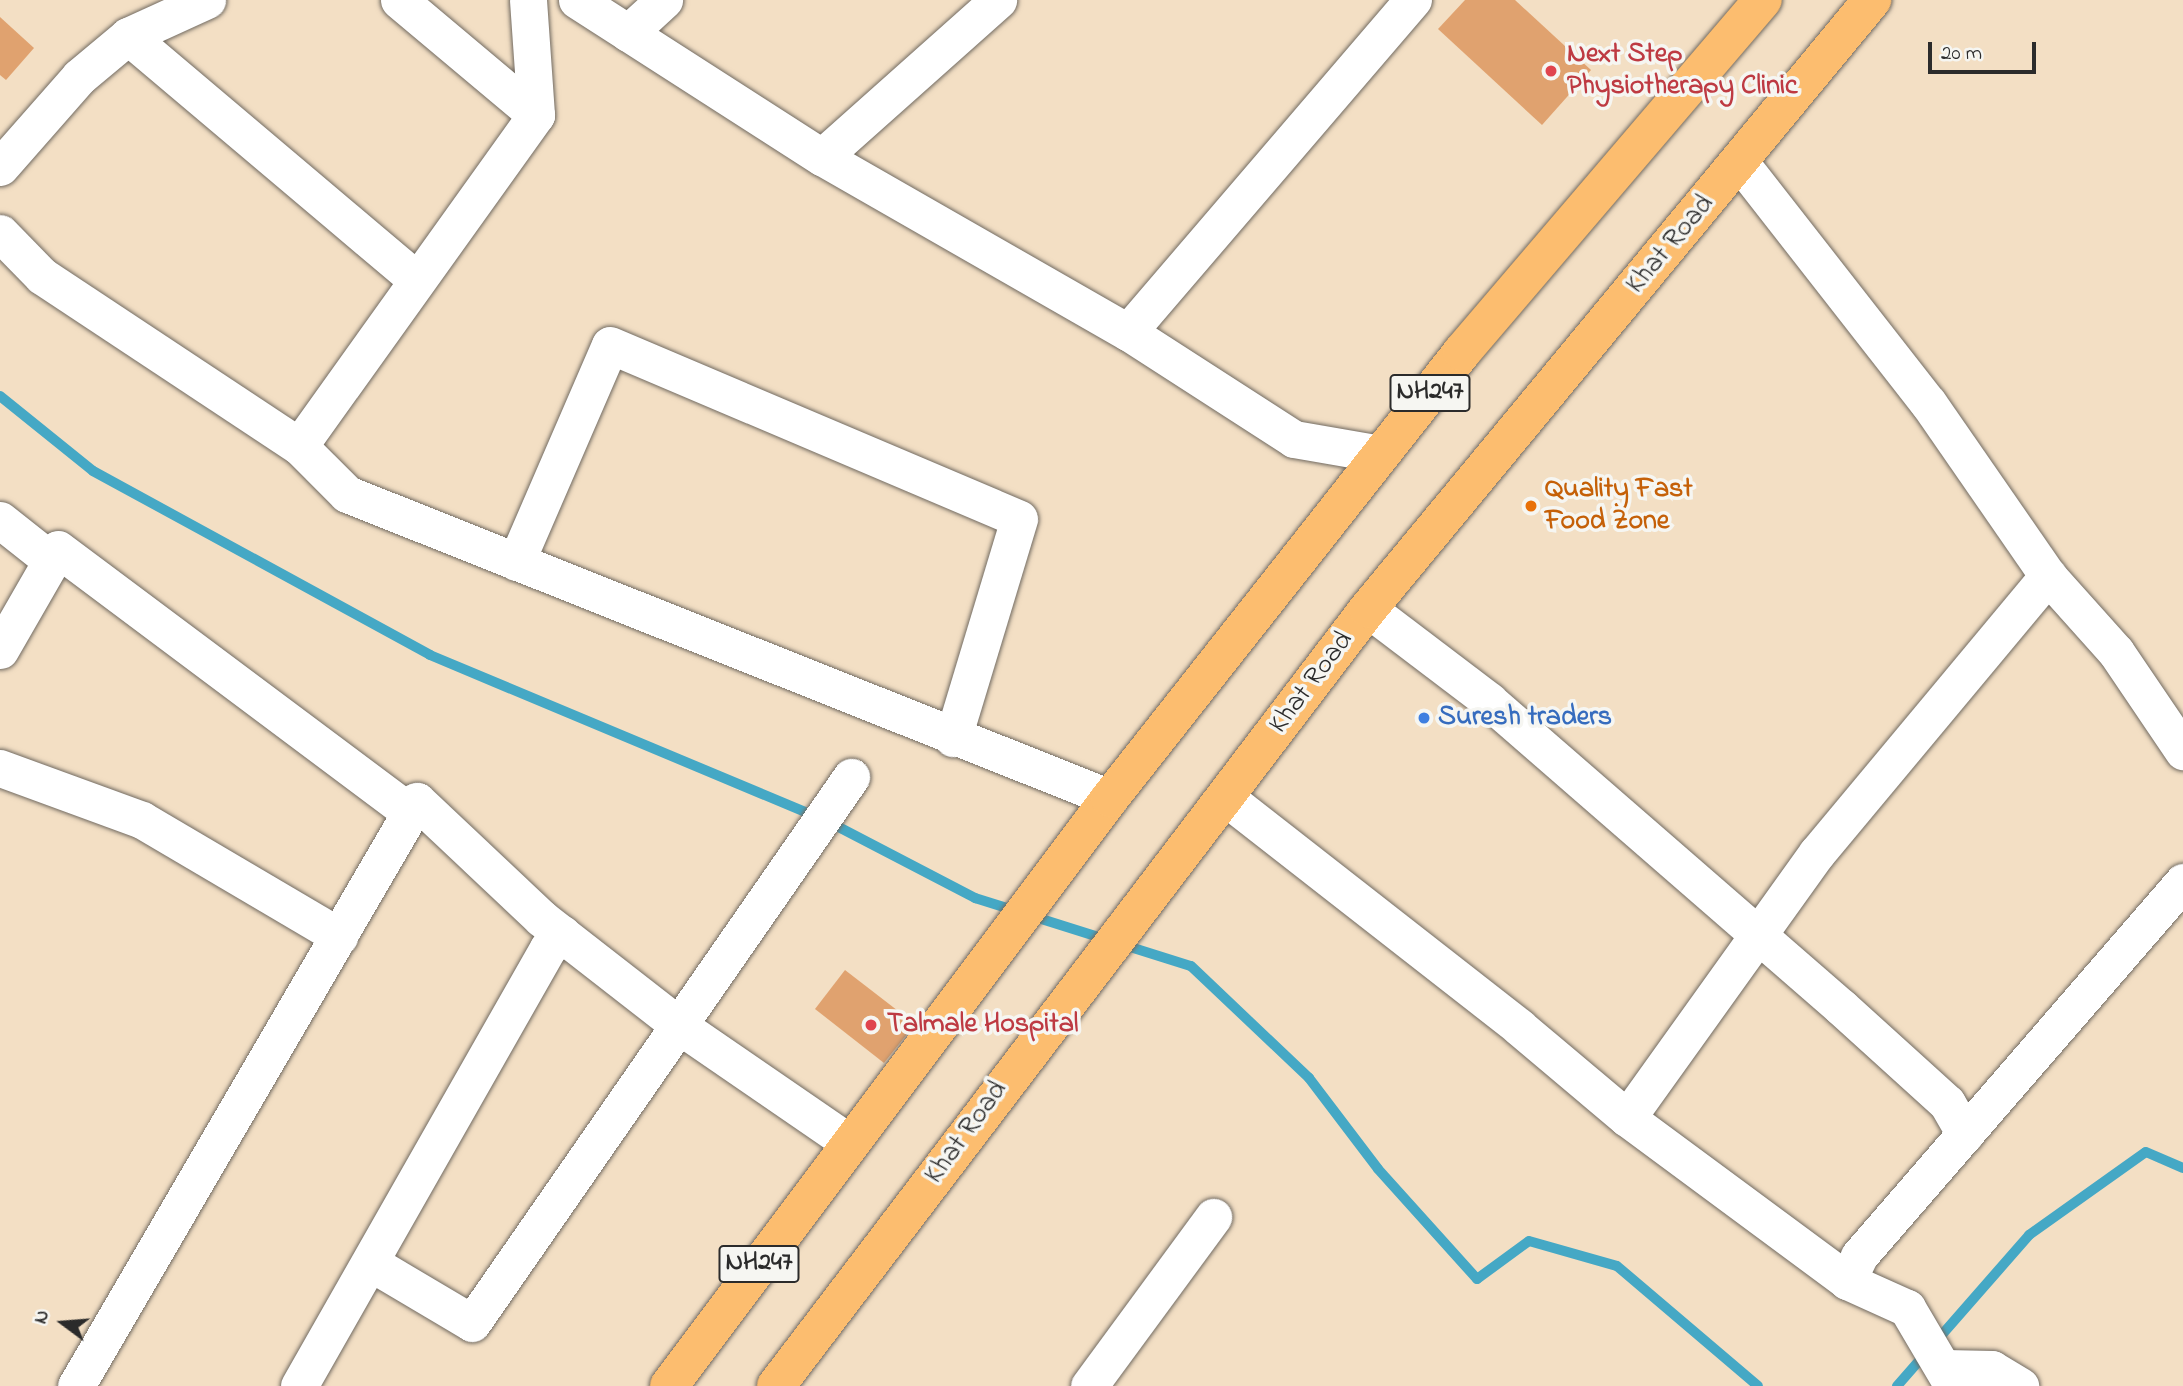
<!DOCTYPE html>
<html>
<head>
<meta charset="utf-8">
<style>
  body { margin:0 }
  #map { position:relative; width:2183px; height:1386px; overflow:hidden; background:#f3dfc4; font-family:"Indie Flower",sans-serif }
  div>[style] { position:absolute }
  [style*='--x'] { left:calc(var(--x)*1px); top:calc(var(--y)*1px); width:calc(var(--w)*1px); rotate:calc(var(--a)*1deg) }
  .stream>* { height:10px; margin:-5px; padding:0 5px; transform-origin:5px; border-radius:5px; background:#45a8c5 }
  .building>* { inset:0; background:#e0a26f }
  .roads { filter:drop-shadow(0 0 2px #716a61) drop-shadow(0 0 2px #716a61) }
  .minor>* { height:37px; margin:-18.5px; padding:0 18.5px; transform-origin:18.5px; border-radius:18.5px; background:#fff }
  .highway>* { height:38px; margin:-19px; padding:0 19px; transform-origin:19px; border-radius:19px; background:#fcbd6f }
  .dots>* { width:19px; height:19px; translate:-50% -50%; box-sizing:border-box; border:4px solid #f6f6f2; border-radius:50% }
  span { translate:-50% -50%; white-space:nowrap; text-align:center; line-height:1.15; -webkit-text-stroke:7px #f6f6f2; paint-order:stroke }
  .shield-label span { padding:2px 5px; background:#f6f6f2; border:2px solid; border-radius:5px; -webkit-text-stroke-width:0 }
  .shield-label { font-size:26px; color:#2b2b2b; font-weight:700 }
  .health-label { font-size:28px; color:#be3a42; font-weight:700 }
  .left { translate:0 -50%; text-align:left }
  .street-label { font-size:28px; color:#2b2b2b }
  .food-label { font-size:28px; color:#c56008; font-weight:700 }
  .shop-label { font-size:28px; color:#366cbe; font-weight:700 }
  .north { position:absolute; left:28px; top:1288px; width:70px; height:70px; -webkit-text-stroke:5px #f6f6f2; paint-order:stroke; rotate:286deg; font-size:19px; font-weight:700; line-height:28px; text-align:center; color:#2b2b2b }
  .north::after { content:''; display:block; margin:auto; width:24px; height:32px; background:#2b2b2b; clip-path:polygon(50% 0,100% 100%,50% 72%,0 100%) }
  .scale { position:absolute; left:1928px; top:42px; width:108px; height:32px; box-sizing:border-box; border:4px solid #2b2b2b; border-top:0; padding-left:9px; font-size:21px; line-height:24px; white-space:nowrap; color:#2b2b2b; -webkit-text-stroke:5px #f6f6f2; paint-order:stroke }
</style>
</head>
<body>
<div id="map">
  <div class="stream">
    <i style="--x:0;--y:396;--w:119;--a:38.9"></i>
    <i style="--x:93;--y:471;--w:384;--a:28.6"></i>
    <i style="--x:430;--y:655;--w:433;--a:22.7"></i>
    <i style="--x:829;--y:822;--w:165;--a:27.5"></i>
    <i style="--x:975;--y:898;--w:226;--a:17.5"></i>
    <i style="--x:1191;--y:966;--w:163;--a:43.5"></i>
    <i style="--x:1309;--y:1078;--w:114;--a:52.8"></i>
    <i style="--x:1378;--y:1169;--w:148;--a:48"></i>
    <i style="--x:1477;--y:1279;--w:64;--a:-36.2"></i>
    <i style="--x:1529;--y:1241;--w:91;--a:15.9"></i>
    <i style="--x:1617;--y:1266;--w:185;--a:40.4"></i>
    <i style="--x:1897;--y:1386;--w:201;--a:-48.8"></i>
    <i style="--x:2029;--y:1235;--w:143;--a:-35.4"></i>
    <i style="--x:2146;--y:1152;--w:40;--a:23.4"></i>
  </div>
  <div class="building">
    <i style="clip-path:polygon(1465px 0,1515px 0,1591px 70px,1542px 125px,1438px 29px)"></i>
    <i style="clip-path:polygon(0 17px,34px 48px,6px 80px,0 75px)"></i>
    <i style="clip-path:polygon(845px 970px,915px 1024px,884px 1063px,815px 1009px)"></i>
  </div>
  <div class="roads">
    <div class="minor">
      <i style="--x:399;--y:0;--w:179;--a:40"></i>
      <i style="--x:528;--y:0;--w:115;--a:86"></i>
      <i style="--x:536;--y:115;--w:407;--a:125.6"></i>
      <i style="--x:299;--y:446;--w:68;--a:45"></i>
      <i style="--x:347;--y:494;--w:821;--a:21.72"></i>
      <i style="--x:577;--y:0;--w:291;--a:32.7"></i>
      <i style="--x:822;--y:157;--w:353;--a:29.8"></i>
      <i style="--x:1128;--y:332;--w:438;--a:-49.4"></i>
      <i style="--x:628;--y:33;--w:49;--a:-42.5"></i>
      <i style="--x:128;--y:36;--w:378;--a:40.2"></i>
      <i style="--x:822;--y:157;--w:236;--a:-41.7"></i>
      <i style="--x:0;--y:167;--w:120;--a:-48.7"></i>
      <i style="--x:79;--y:77;--w:64;--a:-39.9"></i>
      <i style="--x:128;--y:36;--w:87;--a:-24.5"></i>
      <i style="--x:0;--y:233;--w:60;--a:45.7"></i>
      <i style="--x:42;--y:276;--w:308;--a:33.5"></i>
      <i style="--x:1128;--y:332;--w:197;--a:32.8"></i>
      <i style="--x:1294;--y:439;--w:88;--a:9.8"></i>
      <i style="--x:0;--y:520;--w:66;--a:38.3"></i>
      <i style="--x:516;--y:562;--w:236;--a:-66.6"></i>
      <i style="--x:610;--y:345;--w:444;--a:23"></i>
      <i style="--x:1019;--y:519;--w:229;--a:106.8"></i>
      <i style="--x:2048;--y:576;--w:102;--a:48.2"></i>
      <i style="--x:2116;--y:652;--w:120;--a:55.9"></i>
      <i style="--x:1368;--y:609;--w:152;--a:37.2"></i>
      <i style="--x:1489;--y:701;--w:466;--a:41"></i>
      <i style="--x:1841;--y:1007;--w:143;--a:42.2"></i>
      <i style="--x:1947;--y:1103;--w:36;--a:60"></i>
      <i style="--x:0;--y:650;--w:116;--a:-60.1"></i>
      <i style="--x:58;--y:549;--w:431;--a:36.8"></i>
      <i style="--x:403;--y:807;--w:15;--a:-23"></i>
      <i style="--x:0;--y:768;--w:151;--a:20.1"></i>
      <i style="--x:142;--y:820;--w:229;--a:30.5"></i>
      <i style="--x:1225;--y:797;--w:373;--a:38"></i>
      <i style="--x:1519;--y:1027;--w:141;--a:40.1"></i>
      <i style="--x:1627;--y:1118;--w:274;--a:36.5"></i>
      <i style="--x:1847;--y:1281;--w:66;--a:24.2"></i>
      <i style="--x:1907;--y:1308;--w:91;--a:59.5"></i>
      <i style="--x:1627;--y:1118;--w:326;--a:-54.4"></i>
      <i style="--x:1817;--y:853;--w:361;--a:-50.2"></i>
      <i style="--x:2048;--y:576;--w:211;--a:-124.7"></i>
      <i style="--x:1928;--y:403;--w:306;--a:-128"></i>
      <i style="--x:371;--y:1263;--w:117;--a:30.7"></i>
      <i style="--x:472;--y:1323;--w:665;--a:-55.23"></i>
      <i style="--x:1847;--y:1281;--w:28;--a:-64"></i>
      <i style="--x:1859;--y:1256;--w:495;--a:-49.1"></i>
      <i style="--x:1945;--y:1368;--w:47;--a:1.2"></i>
      <i style="--x:1992;--y:1369;--w:33;--a:31"></i>
      <i style="--x:76;--y:1386;--w:677;--a:-59.76"></i>
      <i style="--x:417;--y:801;--w:170;--a:43.3"></i>
      <i style="--x:541;--y:918;--w:177;--a:37.9"></i>
      <i style="--x:681;--y:1027;--w:205;--a:34.5"></i>
      <i style="--x:299;--y:1386;--w:504;--a:-60.38"></i>
      <i style="--x:548;--y:948;--w:20;--a:-45"></i>
      <i style="--x:1089;--y:1386;--w:210;--a:-53.7"></i>
    </div>
    <div class="highway">
      <i style="--x:669;--y:1386;--w:735;--a:-53.13"></i>
      <i style="--x:1110;--y:798;--w:568;--a:-51.72"></i>
      <i style="--x:1462;--y:352;--w:463;--a:-49.5"></i>
      <i style="--x:776;--y:1386;--w:977;--a:-52.7"></i>
      <i style="--x:1368;--y:609;--w:791;--a:-50.39"></i>
    </div>
  </div>
  <div class="dots">
    <i style="left:1551px;top:71px;background:#e0444e"></i>
    <i style="left:1531px;top:506px;background:#e8710a"></i>
    <i style="left:1424px;top:718px;background:#3f7fe0"></i>
    <i style="left:871px;top:1025px;background:#e0444e"></i>
  </div>
  <div class="shield-label">
    <span style="left:1430px;top:393px">NH247</span>
    <span style="left:759px;top:1264px">NH247</span>
  </div>
  <div class="health-label">
    <span class="left" style="left:1567px;top:71px">Next Step<br>Physiotherapy Clinic</span>
    <span class="left" style="left:887px;top:1025px">Talmale Hospital</span>
  </div>
  <div class="street-label">
    <span style="left:1671px;top:245px;rotate:-50deg">Khat Road</span>
    <span style="left:1312px;top:683px;rotate:-53deg">Khat Road</span>
    <span style="left:967px;top:1133px;rotate:-54deg">Khat Road</span>
  </div>
  <div class="food-label">
    <span class="left" style="left:1545px;top:506px">Quality Fast<br>Food Zone</span>
  </div>
  <div class="shop-label">
    <span class="left" style="left:1438px;top:718px">Suresh traders</span>
  </div>
  <div class="north">N</div>
  <div class="scale">20 m</div>
</div>
</body>
</html>
